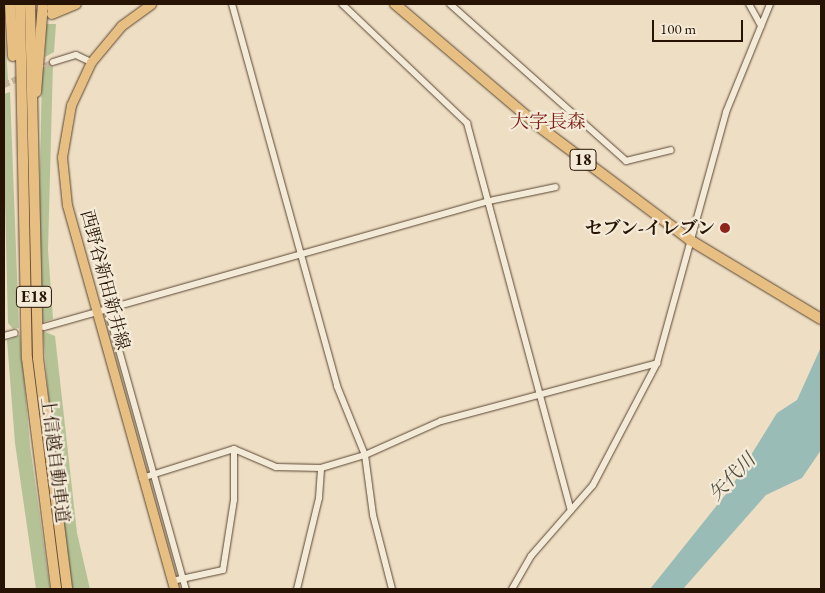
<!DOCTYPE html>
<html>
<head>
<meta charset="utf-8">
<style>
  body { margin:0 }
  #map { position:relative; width:825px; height:593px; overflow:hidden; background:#eedec3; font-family:"EB Garamond","Noto Serif JP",serif }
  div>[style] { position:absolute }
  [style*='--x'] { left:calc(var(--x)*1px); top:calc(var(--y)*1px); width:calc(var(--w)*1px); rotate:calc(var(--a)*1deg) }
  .green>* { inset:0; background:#b5c296 }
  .water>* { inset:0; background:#99bcb7 }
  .minor-tunnel>* { height:6px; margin-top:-3px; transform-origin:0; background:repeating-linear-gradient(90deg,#c6b59d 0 6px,transparent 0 9px) }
  .highway-tunnel>* { height:10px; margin-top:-5px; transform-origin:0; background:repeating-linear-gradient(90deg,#c6b59d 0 10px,transparent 0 15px) }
  .roads { filter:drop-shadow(0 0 1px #594633) drop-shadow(0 0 1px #594633) }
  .minor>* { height:6px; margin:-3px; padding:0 3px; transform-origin:3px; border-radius:3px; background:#f4ead8 }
  .major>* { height:9px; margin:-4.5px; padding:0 4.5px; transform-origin:4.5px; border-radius:4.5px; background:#e7bf82 }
  .highway>* { height:10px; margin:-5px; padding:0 5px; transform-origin:5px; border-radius:5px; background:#e7bf82 }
  .dots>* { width:14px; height:14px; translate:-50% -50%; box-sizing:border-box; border:2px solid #f4ead8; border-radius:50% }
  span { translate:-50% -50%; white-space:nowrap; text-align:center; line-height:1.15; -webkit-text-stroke:4.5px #f4ead8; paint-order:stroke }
  .shield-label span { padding:1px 4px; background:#f4ead8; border:1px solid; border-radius:4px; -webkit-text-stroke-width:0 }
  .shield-label { font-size:16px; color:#271303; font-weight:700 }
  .poi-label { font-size:18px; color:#271303; font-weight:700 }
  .right { translate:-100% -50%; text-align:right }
  .street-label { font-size:18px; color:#271303 }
  .neighbourhood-label { font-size:19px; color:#7a1f14 }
  .water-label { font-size:19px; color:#4f4e42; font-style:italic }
  .frame { position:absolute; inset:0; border:5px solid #271303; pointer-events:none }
  .scale { position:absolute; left:652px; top:20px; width:91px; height:22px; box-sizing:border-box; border:2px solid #271303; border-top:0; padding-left:6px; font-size:15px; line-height:18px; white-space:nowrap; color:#271303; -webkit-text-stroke:4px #f4ead8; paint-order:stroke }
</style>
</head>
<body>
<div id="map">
  <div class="green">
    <i style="clip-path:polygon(4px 18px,8px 80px,4px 82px)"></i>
    <i style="clip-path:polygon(46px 24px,56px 24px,54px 52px,45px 57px)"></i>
    <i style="clip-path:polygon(53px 63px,48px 250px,53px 319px,43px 322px,39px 230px,42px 68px)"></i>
    <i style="clip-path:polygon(10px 92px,19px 328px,13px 329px,8px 323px,4px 161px,4px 94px)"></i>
    <i style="clip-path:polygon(43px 331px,55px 336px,77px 533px,90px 589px,73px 589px,71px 580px,52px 443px)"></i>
    <i style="clip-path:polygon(20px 335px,30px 445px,50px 589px,36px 589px,15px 443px,7px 340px)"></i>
  </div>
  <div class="water">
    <i style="clip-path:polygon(821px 347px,821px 450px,802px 478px,766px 495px,683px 589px,650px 589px,730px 489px,777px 413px,797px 400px)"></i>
  </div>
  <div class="minor-tunnel">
    <i style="--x:4;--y:85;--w:54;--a:-25.1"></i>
  </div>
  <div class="highway-tunnel">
    <i style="--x:4;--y:14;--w:47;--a:0"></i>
  </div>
  <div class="roads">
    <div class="minor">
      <i style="--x:232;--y:4;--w:396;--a:74.6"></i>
      <i style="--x:337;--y:386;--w:74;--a:67.9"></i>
      <i style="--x:365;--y:455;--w:61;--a:82.4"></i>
      <i style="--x:373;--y:515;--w:76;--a:75.6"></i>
      <i style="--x:342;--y:4;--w:173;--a:43.6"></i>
      <i style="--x:467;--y:123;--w:401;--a:75"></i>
      <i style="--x:450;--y:4;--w:236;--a:41.7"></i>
      <i style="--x:626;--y:161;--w:46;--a:-13.7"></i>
      <i style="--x:749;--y:4;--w:25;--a:61"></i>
      <i style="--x:53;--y:62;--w:24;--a:-17"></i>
      <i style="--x:76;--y:55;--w:17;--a:25"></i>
      <i style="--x:107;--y:307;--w:293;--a:74.4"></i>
      <i style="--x:44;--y:327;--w:462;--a:-15.8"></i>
      <i style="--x:489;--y:201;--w:68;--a:-11.8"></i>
      <i style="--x:4;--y:336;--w:11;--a:-15"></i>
      <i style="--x:142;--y:478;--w:96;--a:-17.5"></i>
      <i style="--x:234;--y:449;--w:46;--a:23.2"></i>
      <i style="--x:276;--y:467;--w:45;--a:1.3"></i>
      <i style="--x:172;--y:581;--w:52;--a:-12.2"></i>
      <i style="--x:223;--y:570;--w:71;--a:-81.1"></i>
      <i style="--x:234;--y:500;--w:51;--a:-90"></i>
      <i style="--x:297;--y:589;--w:94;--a:-76.4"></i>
      <i style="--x:319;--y:498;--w:30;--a:-86"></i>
      <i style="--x:321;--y:468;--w:46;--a:-16.5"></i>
      <i style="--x:365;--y:455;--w:83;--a:-24.1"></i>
      <i style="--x:441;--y:421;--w:224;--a:-15"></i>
      <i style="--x:512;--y:589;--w:38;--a:-60"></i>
      <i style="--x:531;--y:556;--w:94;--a:-48.9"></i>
      <i style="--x:593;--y:485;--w:138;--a:-62.3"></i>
      <i style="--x:657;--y:363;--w:260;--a:-74.6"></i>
      <i style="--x:726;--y:112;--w:117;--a:-67.8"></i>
    </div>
    <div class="major">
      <i style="--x:151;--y:4;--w:37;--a:144"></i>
      <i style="--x:121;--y:26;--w:47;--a:129.8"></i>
      <i style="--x:91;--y:62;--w:47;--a:114.9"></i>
      <i style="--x:71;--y:105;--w:53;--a:99.8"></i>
      <i style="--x:62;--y:157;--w:48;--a:84.1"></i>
      <i style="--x:67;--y:205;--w:399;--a:74.4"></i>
    </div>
    <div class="highway">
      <i style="--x:10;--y:4;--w:52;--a:86.7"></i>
      <i style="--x:20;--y:4;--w:354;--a:88.9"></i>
      <i style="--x:27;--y:358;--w:233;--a:82.8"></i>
      <i style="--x:30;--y:4;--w:354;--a:88.7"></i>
      <i style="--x:38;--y:358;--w:233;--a:82.8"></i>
      <i style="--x:395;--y:4;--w:187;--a:40.4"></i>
      <i style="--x:537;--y:125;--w:191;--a:36.9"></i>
      <i style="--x:690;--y:240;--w:153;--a:31.1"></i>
      <i style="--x:52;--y:8;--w:12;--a:-20"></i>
      <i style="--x:52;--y:14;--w:26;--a:-23"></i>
      <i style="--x:36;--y:92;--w:88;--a:-85.5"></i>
    </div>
  </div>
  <div class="dots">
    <i style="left:725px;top:228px;background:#8f2418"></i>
  </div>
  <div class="shield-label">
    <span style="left:583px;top:160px">18</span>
    <span style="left:34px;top:297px">E18</span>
  </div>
  <div class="poi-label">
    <span class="right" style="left:715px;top:228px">セブン-イレブン</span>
  </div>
  <div class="street-label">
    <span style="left:105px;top:280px;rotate:75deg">西野谷新田新井線</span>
    <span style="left:55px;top:460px;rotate:83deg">上信越自動車道</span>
  </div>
  <div class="neighbourhood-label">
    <span style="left:548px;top:122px">大字長森</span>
  </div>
  <div class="water-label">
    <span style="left:732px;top:477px;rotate:-46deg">矢代川</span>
  </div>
  <div class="frame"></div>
  <div class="scale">100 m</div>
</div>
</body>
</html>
